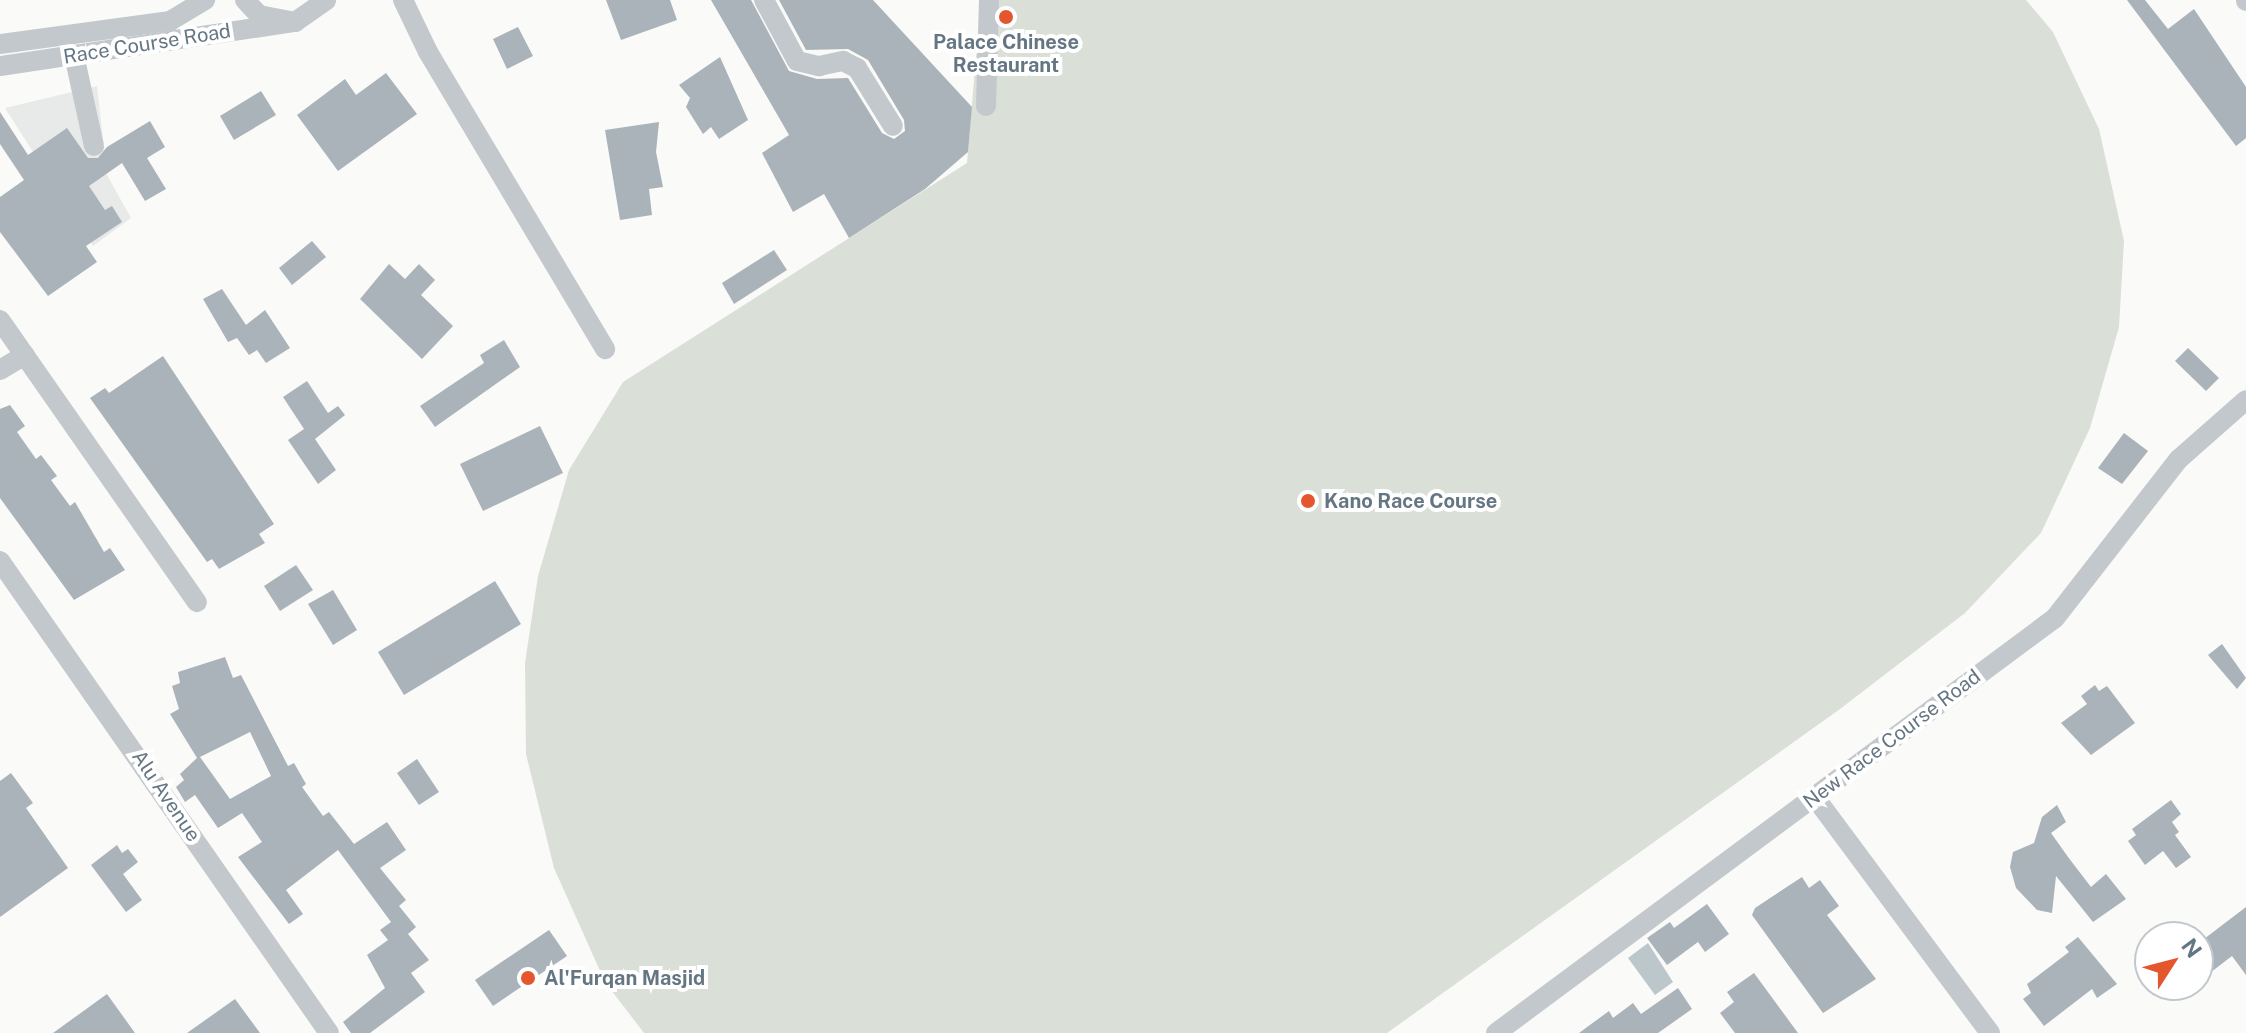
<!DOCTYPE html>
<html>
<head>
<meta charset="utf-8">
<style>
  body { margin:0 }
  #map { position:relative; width:2246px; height:1033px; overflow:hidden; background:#fafaf8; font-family:"Public Sans",sans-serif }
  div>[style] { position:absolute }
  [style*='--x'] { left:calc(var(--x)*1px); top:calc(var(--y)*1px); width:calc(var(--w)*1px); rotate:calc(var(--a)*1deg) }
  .built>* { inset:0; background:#e8e9e9 }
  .green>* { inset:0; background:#dadfd7 }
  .water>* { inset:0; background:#bbc7cb }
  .building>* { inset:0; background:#aab3b9 }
  .minor>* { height:20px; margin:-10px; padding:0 10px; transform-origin:10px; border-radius:10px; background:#c3c8cc }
  .dots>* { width:22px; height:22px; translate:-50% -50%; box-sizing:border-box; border:4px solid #fff; border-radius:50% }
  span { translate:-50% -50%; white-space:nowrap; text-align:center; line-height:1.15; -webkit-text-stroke:8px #fff; paint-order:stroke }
  .poi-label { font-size:20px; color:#657683; font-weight:700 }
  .left { translate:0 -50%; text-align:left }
  .street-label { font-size:20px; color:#657683 }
  .north { position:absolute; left:2134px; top:921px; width:80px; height:80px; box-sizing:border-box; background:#fff; border:2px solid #c1c8cd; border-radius:50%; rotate:54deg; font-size:22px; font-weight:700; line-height:32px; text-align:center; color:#657683 }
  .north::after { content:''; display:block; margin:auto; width:28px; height:36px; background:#e4572e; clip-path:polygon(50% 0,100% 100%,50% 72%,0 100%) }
</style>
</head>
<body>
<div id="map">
  <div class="built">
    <i style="clip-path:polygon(97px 86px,107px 175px,131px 218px,93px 246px,5px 108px)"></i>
  </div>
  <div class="green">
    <i style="clip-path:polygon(995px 0,2026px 0,2053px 32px,2099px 129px,2124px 241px,2119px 327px,2090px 428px,2041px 533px,1965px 613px,1840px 709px,1387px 1033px,644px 1033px,605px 982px,554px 868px,526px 754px,525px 663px,538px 576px,569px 470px,623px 382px,967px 163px,980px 10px)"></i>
  </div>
  <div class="water">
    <i style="clip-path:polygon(1648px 943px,1673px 982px,1655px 995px,1628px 958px)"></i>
  </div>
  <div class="building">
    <i style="clip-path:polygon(606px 0,670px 0,677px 20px,621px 40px)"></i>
    <i style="clip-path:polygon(711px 0,751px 0,789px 71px,817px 79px,848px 78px,882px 133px,894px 139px,905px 131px,904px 120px,868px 60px,848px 49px,806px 50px,779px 0,873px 0,972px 107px,968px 152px,925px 189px,849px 238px,824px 194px,793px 212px,762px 153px,789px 135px)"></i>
    <i style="clip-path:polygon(2127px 0,2145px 0,2168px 29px,2194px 9px,2246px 87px,2246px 138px,2236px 146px)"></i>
    <i style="clip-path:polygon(518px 27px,533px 56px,507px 69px,493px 39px)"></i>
    <i style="clip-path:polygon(720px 57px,748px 120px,719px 139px,711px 127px,703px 134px,686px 107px,690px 98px,679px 85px)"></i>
    <i style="clip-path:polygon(386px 73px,417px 114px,338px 171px,297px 115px,345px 79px,356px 95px)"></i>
    <i style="clip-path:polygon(261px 91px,276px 115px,234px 140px,220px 116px)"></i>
    <i style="clip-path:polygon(0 112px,28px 155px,67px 128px,88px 158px,98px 158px,107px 147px,150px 121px,165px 147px,147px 158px,166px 189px,145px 201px,122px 163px,89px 186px,105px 210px,112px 206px,122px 222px,86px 246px,97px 262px,48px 296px,0 232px,0 197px,24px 180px,0 144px)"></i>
    <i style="clip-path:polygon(659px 122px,656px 152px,663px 187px,649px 189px,652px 215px,620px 220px,605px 130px)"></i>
    <i style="clip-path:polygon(312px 241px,326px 257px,292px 285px,279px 268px)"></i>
    <i style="clip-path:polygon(774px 250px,787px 270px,734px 304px,722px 283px)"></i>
    <i style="clip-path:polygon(389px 264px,405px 279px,419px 264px,435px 280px,421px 295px,453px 326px,422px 359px,360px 299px)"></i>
    <i style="clip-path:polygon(222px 289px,246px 325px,265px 310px,290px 348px,266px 363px,257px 350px,249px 355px,237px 338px,228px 342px,203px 299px)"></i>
    <i style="clip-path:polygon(504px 340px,520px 367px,435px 427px,420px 406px,484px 363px,480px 355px)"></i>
    <i style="clip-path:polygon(2188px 348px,2219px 378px,2206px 391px,2175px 361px)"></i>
    <i style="clip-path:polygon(163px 356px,274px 524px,259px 534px,265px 543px,219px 569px,212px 559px,207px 562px,90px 398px,105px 388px,109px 393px)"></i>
    <i style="clip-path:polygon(307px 381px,328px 413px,338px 406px,345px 415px,315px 439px,336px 470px,318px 484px,288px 440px,304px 429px,283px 397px)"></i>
    <i style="clip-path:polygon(10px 405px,25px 426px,17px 432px,36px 459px,41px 455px,57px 476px,51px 480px,70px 506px,75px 502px,104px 552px,110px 548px,125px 570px,74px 600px,0 498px,0 409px)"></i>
    <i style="clip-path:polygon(540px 426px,563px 473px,483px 511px,460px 464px)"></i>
    <i style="clip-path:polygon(2124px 433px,2148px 451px,2122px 484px,2098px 468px)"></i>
    <i style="clip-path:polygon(296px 565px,313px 590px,280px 611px,264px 586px)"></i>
    <i style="clip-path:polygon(495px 581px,521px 624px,404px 695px,378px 652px)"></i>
    <i style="clip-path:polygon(333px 590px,357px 630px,333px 645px,308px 604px)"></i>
    <i style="clip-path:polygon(2222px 644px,2246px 678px,2237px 689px,2208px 655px)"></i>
    <i style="clip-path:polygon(evenodd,225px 657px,233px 678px,241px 675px,288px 766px,294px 763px,306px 784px,302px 787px,323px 816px,329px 812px,354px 844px,387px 822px,406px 850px,380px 868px,406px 900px,399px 906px,416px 927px,408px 934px,429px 960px,411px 973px,425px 992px,370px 1033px,351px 1033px,343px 1022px,385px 988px,367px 955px,388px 940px,380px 930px,391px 922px,338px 850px,286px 890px,303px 914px,289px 924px,238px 857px,262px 842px,242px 813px,218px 828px,195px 795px,185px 802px,176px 787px,184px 780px,180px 774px,197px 758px,170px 714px,179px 709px,172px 686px,180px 683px,178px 672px,225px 657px,250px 732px,271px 776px,230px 799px,200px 757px,250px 732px)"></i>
    <i style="clip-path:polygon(2095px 685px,2099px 691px,2107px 686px,2135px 723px,2091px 755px,2061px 723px,2087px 704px,2081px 696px)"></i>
    <i style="clip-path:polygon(417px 759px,439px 792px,419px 805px,397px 773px)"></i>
    <i style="clip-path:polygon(11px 773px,33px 803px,26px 808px,68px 868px,0 917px,0 781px)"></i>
    <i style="clip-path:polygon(2171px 800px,2181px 814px,2172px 822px,2179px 832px,2175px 835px,2191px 857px,2176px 868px,2163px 851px,2145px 865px,2128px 841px,2136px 835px,2132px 829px)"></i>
    <i style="clip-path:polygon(2057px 805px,2066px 822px,2051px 833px,2068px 857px,2091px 887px,2106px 874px,2126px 899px,2093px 922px,2056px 876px,2052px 913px,2037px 910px,2016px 888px,2010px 867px,2013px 852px,2034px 843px,2042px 817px)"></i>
    <i style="clip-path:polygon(117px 845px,122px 853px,128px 849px,138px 862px,123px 874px,142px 900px,126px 912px,91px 865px)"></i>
    <i style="clip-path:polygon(1802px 877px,1809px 888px,1820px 880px,1839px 906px,1827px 915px,1876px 979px,1823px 1013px,1752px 915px,1755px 908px)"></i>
    <i style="clip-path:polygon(1707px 904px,1729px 934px,1705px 952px,1698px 942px,1667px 965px,1647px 938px,1670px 922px,1674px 928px)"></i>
    <i style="clip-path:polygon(2246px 907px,2246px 975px,2232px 956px,2198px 982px,2198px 954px,2209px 946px,2204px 939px)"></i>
    <i style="clip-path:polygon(549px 930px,567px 956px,493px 1006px,475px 980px)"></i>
    <i style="clip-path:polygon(2078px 937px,2117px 984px,2097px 998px,2092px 989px,2044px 1026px,2023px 999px,2031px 993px,2027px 984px,2069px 952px,2065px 947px)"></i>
    <i style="clip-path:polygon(1754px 973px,1798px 1033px,1735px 1033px,1720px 1013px,1734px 1002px,1727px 992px)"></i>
    <i style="clip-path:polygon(1678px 988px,1692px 1009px,1658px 1033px,1579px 1033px,1609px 1011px,1613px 1018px,1633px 1003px,1641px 1014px)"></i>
    <i style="clip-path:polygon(107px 994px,135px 1033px,53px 1033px)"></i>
    <i style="clip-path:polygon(235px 999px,260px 1033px,187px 1033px)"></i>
  </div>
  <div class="minor">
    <i style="--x:245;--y:0;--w:21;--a:47"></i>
    <i style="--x:259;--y:15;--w:37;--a:11"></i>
    <i style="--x:295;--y:22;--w:38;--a:-35"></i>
    <i style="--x:403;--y:0;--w:58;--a:64.3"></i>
    <i style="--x:428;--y:52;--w:346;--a:59.2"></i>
    <i style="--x:764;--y:0;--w:69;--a:61.6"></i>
    <i style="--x:797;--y:61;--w:23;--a:13"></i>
    <i style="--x:819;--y:66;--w:25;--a:-12"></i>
    <i style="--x:843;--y:61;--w:16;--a:27"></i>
    <i style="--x:857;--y:68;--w:68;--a:58.2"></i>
    <i style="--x:2246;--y:0;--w:1;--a:90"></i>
    <i style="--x:0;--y:44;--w:172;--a:-7.7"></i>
    <i style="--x:170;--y:21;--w:41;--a:-31"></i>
    <i style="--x:74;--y:55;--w:93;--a:77.6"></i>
    <i style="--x:0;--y:66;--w:298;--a:-8.5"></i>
    <i style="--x:986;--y:106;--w:106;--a:-88.4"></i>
    <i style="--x:0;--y:320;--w:344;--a:55.1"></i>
    <i style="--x:0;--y:370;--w:29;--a:-31"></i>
    <i style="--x:0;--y:561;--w:575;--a:55.12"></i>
    <i style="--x:1814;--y:796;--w:295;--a:53.4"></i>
    <i style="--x:1496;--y:1033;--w:696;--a:-36.59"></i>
    <i style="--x:2055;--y:618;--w:202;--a:-52.1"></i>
    <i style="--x:2179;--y:459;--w:89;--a:-41.4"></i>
  </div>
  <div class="dots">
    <i style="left:1006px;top:17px;background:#e4572e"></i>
    <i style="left:1308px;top:501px;background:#e4572e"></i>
    <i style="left:528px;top:978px;background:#e4572e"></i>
  </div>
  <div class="poi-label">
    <span style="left:1006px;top:54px">Palace Chinese<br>Restaurant</span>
    <span class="left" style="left:1324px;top:501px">Kano Race Course</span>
    <span class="left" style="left:544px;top:978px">Al'Furqan Masjid</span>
  </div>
  <div class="street-label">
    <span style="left:147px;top:44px;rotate:-9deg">Race Course Road</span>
    <span style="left:1892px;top:739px;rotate:-37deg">New Race Course Road</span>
    <span style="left:166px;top:796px;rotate:56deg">Alu Avenue</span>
  </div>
  <div class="north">N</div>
</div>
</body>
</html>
